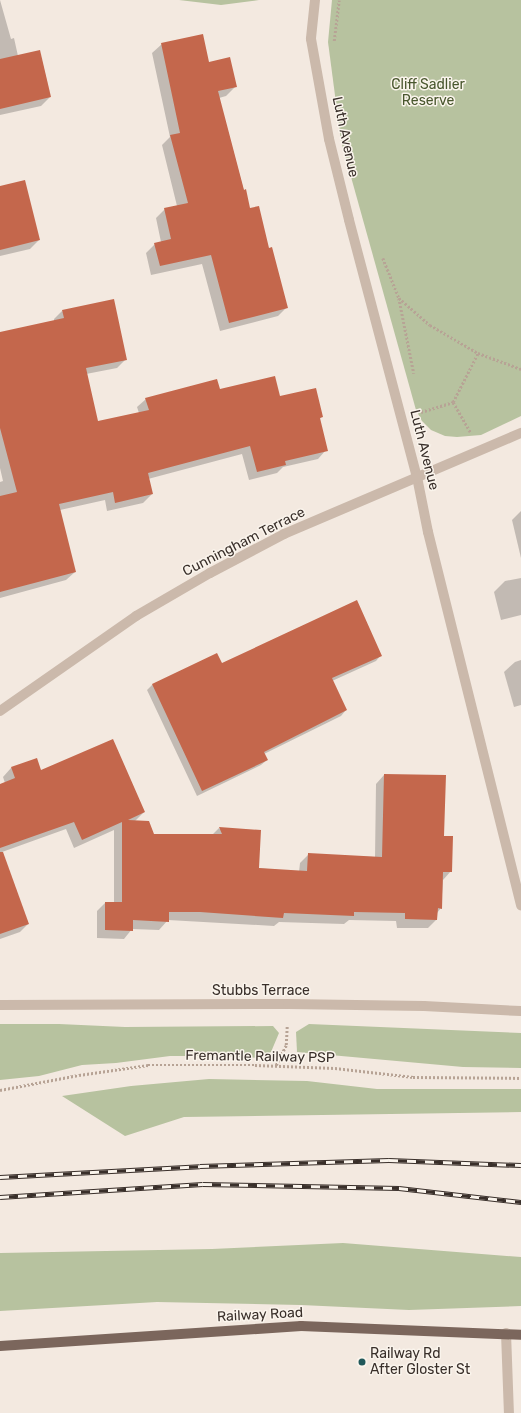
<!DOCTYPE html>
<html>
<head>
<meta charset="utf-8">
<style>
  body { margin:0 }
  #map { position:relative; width:521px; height:1413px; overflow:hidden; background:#f3e9e0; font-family:Rubik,sans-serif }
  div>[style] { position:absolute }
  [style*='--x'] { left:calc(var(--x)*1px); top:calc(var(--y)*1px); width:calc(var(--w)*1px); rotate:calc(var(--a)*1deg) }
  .green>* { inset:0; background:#b7c29f }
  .shadow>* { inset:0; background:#0003 }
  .building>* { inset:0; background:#c4674c }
  .path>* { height:2.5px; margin-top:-1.25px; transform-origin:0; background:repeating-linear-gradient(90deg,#b7a395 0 2px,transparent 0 4px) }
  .minor>* { height:10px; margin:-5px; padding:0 5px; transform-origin:5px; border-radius:5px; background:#cbb9ab }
  .tertiary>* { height:10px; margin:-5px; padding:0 5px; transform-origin:5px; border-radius:5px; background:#cbb9ab }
  .primary>* { height:10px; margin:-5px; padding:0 5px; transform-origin:5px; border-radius:5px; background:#7b665c }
  .rail>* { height:4.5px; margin-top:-2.25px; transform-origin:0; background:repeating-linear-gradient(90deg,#faf4ec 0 9px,#392f2a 0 18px); box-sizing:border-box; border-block:1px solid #392f2a }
  .dots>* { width:11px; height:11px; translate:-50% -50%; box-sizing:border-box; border:2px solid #faf4ec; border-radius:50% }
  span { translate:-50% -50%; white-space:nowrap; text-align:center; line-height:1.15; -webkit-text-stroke:3px #faf4ec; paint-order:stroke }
  .park-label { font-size:14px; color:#49572e }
  .street-label { font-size:14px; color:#392f2a }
  .poi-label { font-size:14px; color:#392f2a }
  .left { translate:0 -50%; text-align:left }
</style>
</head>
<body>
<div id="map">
  <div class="green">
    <i style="clip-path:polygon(179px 0,259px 0,221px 5px)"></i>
    <i style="clip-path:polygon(332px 0,521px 0,521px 416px,481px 435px,457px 437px,445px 436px,431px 430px,422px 421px,416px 410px,341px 141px,328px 42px)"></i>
    <i style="clip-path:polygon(0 1024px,59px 1024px,125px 1027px,273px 1026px,279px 1033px,271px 1052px,260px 1058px,221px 1056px,170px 1056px,116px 1063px,82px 1065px,39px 1076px,0 1080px)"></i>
    <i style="clip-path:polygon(309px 1024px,521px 1033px,521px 1068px,463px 1067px,297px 1052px,296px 1032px)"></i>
    <i style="clip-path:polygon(209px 1079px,307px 1081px,377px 1089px,521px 1089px,521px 1112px,184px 1117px,125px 1136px,62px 1096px,131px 1086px)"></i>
    <i style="clip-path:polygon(343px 1243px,521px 1257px,521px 1306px,409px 1310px,301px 1305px,157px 1302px,0 1311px,0 1253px,212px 1249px)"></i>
  </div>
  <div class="shadow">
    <i style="clip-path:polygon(0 0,11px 39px,14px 38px,18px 56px,50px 97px,41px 106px,0 115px)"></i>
    <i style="clip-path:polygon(162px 44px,208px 63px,235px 87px,226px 96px,219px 98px,249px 210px,268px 249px,287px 307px,278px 316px,220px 331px,202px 264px,151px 275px,146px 253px,155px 244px,161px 242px,156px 218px,165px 209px,177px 206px,162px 145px,170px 137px,152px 53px)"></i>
    <i style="clip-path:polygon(0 187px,39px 240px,30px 249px,0 256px)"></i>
    <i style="clip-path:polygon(62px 311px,126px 359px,117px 368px,86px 374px,97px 423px,139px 413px,137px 407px,146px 399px,219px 391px,280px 398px,322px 416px,319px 420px,326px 450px,318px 459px,283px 467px,277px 473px,249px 480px,242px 454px,148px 479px,152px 494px,143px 503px,107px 511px,105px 500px,60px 510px,75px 572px,66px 580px,0 598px,0 482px,3px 481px,0 468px,0 333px,54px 321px,54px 319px)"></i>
    <i style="clip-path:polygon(521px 511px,521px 558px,512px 520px)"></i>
    <i style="clip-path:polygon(521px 578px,521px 615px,501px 620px,494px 592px,505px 581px)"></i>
    <i style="clip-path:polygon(217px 654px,221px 664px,381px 655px,376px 661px,332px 681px,346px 710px,341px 716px,264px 754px,267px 760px,261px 765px,197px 796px,147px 690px,152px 685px)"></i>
    <i style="clip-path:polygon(521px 660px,521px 705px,514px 707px,504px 672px,515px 662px)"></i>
    <i style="clip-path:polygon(36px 760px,41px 771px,144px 812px,135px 821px,154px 835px,212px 835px,219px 828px,258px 868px,299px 872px,300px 863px,308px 855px,375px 857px,376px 784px,384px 775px,443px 837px,451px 871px,443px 880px,441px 908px,437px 913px,436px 920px,428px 928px,397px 928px,396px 921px,349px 920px,344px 924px,279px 922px,274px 926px,168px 920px,159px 930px,132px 929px,124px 939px,97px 938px,97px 911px,105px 903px,114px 903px,114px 830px,74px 848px,66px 829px,2px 852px,28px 924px,20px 932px,0 939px,0 785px,5px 783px,3px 777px,11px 768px)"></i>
  </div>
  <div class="building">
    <i style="clip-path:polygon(203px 34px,209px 62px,230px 57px,237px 87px,218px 91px,244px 190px,246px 189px,250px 208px,259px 206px,269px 248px,272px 247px,288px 308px,229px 323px,211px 255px,160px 266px,154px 243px,171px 239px,164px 208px,188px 203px,170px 135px,180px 133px,161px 43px)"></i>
    <i style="clip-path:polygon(40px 50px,51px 97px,0 109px,0 59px)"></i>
    <i style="clip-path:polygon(25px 180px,40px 240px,0 250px,0 186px)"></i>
    <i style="clip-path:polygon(114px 299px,127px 360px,86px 368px,98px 421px,149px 410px,145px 398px,217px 379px,220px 389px,275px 376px,280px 396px,316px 388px,323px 417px,320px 418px,328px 451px,285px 461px,286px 465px,257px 472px,250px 446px,148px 473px,153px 494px,115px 503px,113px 492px,59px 504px,76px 572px,0 592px,0 496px,17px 492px,0 428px,0 332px,64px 318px,62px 310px)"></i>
    <i style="clip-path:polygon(357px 600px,382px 656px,332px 678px,347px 710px,264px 752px,268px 760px,202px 791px,152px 684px,217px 653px,222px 663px)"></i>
    <i style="clip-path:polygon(113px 739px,145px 812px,128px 820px,149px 821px,154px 834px,222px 834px,219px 827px,261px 830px,259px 868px,307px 871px,308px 853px,382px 857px,384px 774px,446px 775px,444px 836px,453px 836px,452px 872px,443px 872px,442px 909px,438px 908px,437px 920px,405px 919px,405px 913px,354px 912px,354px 916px,284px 913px,283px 918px,200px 912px,169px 912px,169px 922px,133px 920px,133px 931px,105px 930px,105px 902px,122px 902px,122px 822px,82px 840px,74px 822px,0 848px,0 784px,15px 778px,11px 767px,37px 758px,41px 770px)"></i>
    <i style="clip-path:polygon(0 852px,3px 852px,29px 924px,0 934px)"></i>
  </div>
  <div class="path">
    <i style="--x:334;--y:41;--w:41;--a:-83"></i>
    <i style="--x:383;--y:258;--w:43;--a:68.2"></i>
    <i style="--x:399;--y:298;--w:41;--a:41.1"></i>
    <i style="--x:430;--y:325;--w:56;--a:30.3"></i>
    <i style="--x:478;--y:353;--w:46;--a:20.4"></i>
    <i style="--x:399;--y:298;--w:77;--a:78.8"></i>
    <i style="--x:421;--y:412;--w:34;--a:-17"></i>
    <i style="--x:470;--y:432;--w:34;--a:-120"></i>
    <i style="--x:453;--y:402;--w:55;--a:-63"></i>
    <i style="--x:276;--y:1065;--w:22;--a:-63"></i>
    <i style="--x:286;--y:1045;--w:20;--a:-87"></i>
    <i style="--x:0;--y:1090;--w:80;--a:-10.8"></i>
    <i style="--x:79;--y:1075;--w:70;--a:-8.2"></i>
    <i style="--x:148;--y:1065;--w:107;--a:0"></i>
    <i style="--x:255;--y:1065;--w:80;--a:2.1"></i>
    <i style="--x:335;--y:1068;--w:79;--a:6.6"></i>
    <i style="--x:413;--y:1077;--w:108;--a:0.5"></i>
  </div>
  <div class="minor">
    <i style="--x:315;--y:0;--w:39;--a:96"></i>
    <i style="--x:311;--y:39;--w:102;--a:79.8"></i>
    <i style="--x:329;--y:139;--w:83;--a:76.1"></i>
    <i style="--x:349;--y:220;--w:266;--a:75.2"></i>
    <i style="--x:417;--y:477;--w:56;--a:78.7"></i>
    <i style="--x:428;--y:532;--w:385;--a:76"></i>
    <i style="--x:0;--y:711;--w:166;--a:-34.9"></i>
    <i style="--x:136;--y:616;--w:86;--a:-30.2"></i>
    <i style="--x:210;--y:573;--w:84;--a:-27.8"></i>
    <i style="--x:284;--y:534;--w:258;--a:-23.1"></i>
    <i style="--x:506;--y:1333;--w:80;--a:87.9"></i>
  </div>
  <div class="tertiary">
    <i style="--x:0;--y:1005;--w:288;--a:-0.2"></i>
    <i style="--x:288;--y:1004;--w:136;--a:0.8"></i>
    <i style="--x:424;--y:1006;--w:97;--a:3"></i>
  </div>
  <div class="primary">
    <i style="--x:0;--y:1346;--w:302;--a:-3.8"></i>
    <i style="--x:301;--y:1326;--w:220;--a:2.3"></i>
  </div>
  <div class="rail">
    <i style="--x:0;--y:1177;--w:200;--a:-3.1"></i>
    <i style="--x:200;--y:1166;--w:189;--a:-1.8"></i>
    <i style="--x:389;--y:1160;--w:132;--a:2.2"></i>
    <i style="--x:0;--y:1197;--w:203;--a:-3.7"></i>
    <i style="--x:203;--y:1184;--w:196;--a:1.2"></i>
    <i style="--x:399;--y:1188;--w:123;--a:6.5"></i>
  </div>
  <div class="dots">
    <i style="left:362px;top:1362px;background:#20585a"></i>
  </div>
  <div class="park-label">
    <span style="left:428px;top:93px">Cliff Sadlier<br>Reserve</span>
  </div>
  <div class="street-label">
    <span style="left:345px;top:137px;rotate:78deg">Luth Avenue</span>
    <span style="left:424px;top:450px;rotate:76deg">Luth Avenue</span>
    <span style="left:244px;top:542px;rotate:-27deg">Cunningham Terrace</span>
    <span style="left:261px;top:991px">Stubbs Terrace</span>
    <span style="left:260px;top:1057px;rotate:1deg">Fremantle Railway PSP</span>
    <span style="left:260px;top:1315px;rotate:-3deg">Railway Road</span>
  </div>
  <div class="poi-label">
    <span class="left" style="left:370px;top:1362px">Railway Rd<br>After Gloster St</span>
  </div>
</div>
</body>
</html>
